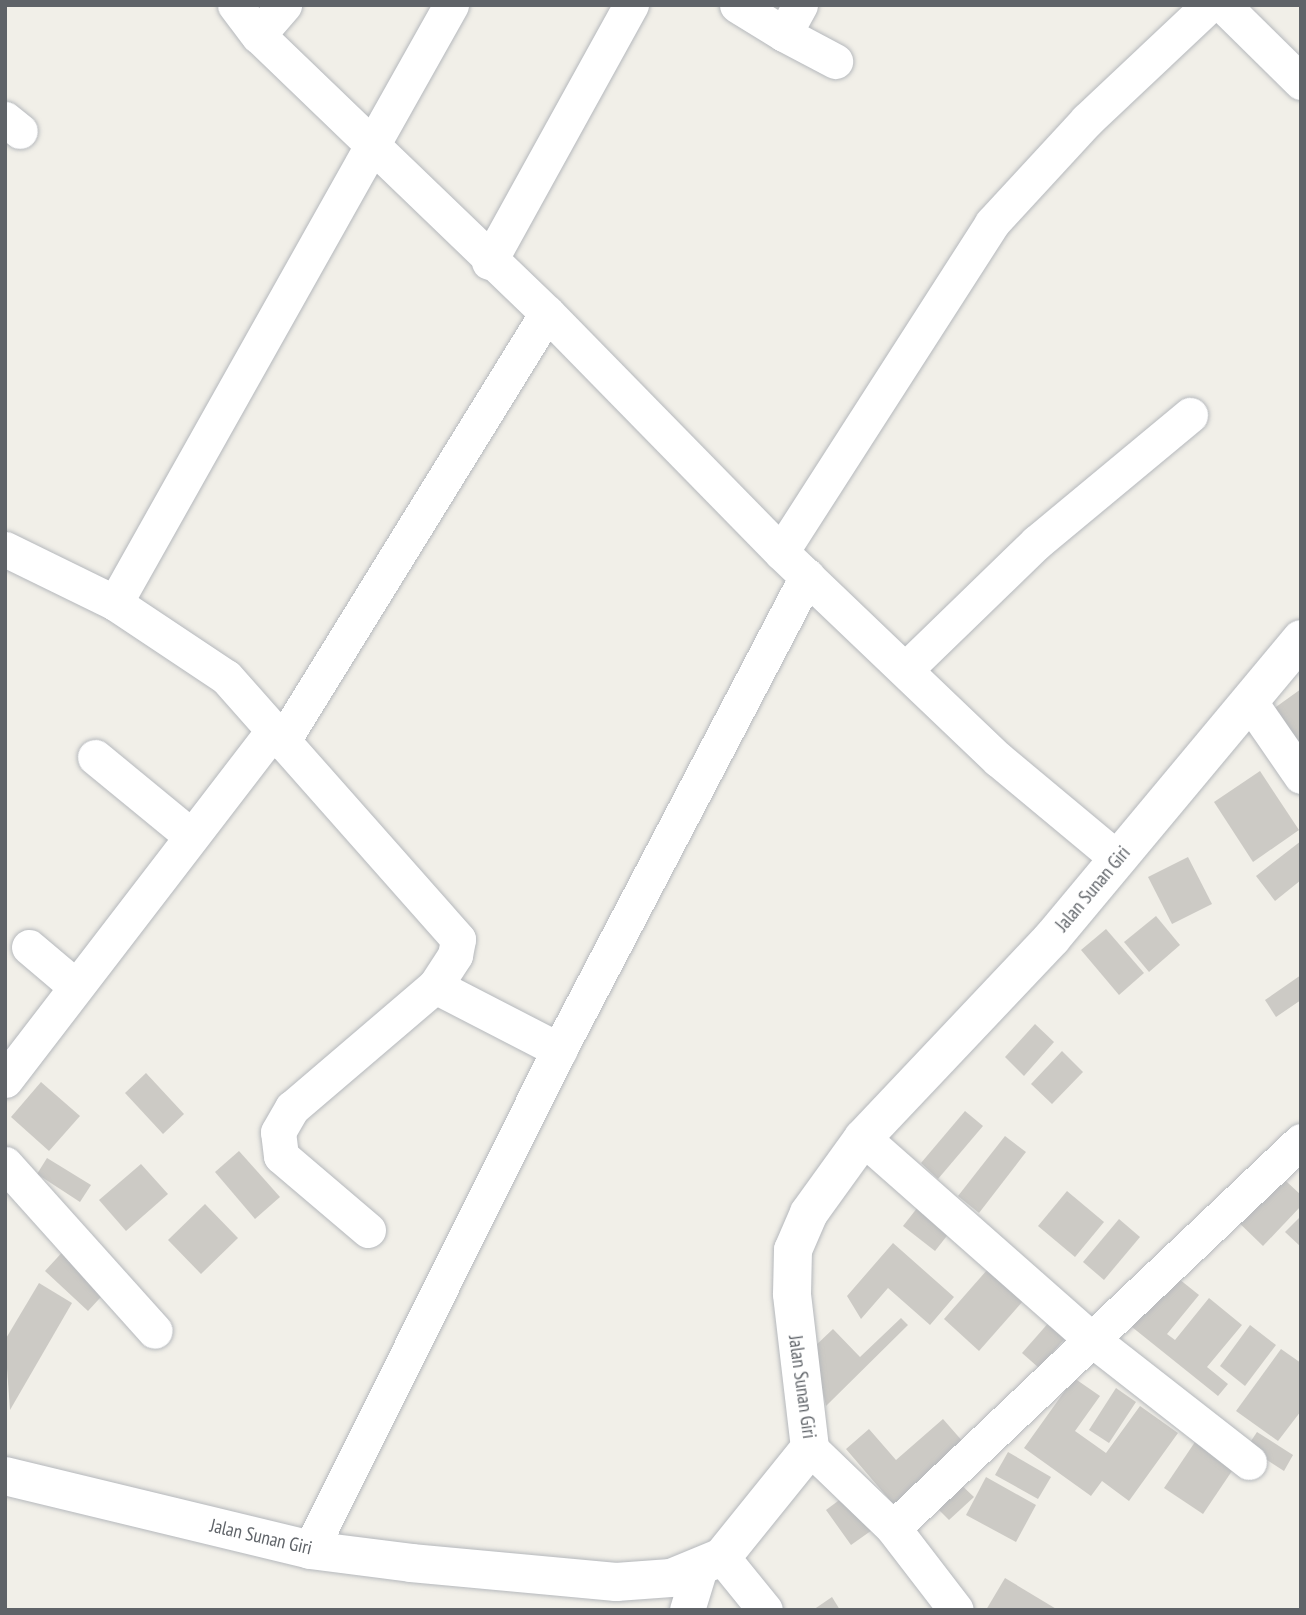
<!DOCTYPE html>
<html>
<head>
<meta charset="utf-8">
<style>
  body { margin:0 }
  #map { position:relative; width:1306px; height:1615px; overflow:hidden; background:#f1efe8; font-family:"PT Sans Narrow",sans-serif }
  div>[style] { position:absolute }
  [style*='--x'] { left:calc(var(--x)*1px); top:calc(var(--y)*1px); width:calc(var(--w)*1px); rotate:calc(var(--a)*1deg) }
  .building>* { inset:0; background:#cccac5 }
  .roads { filter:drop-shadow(0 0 2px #b5b8bc) drop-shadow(0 0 2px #b5b8bc) }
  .minor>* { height:35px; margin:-17.5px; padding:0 17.5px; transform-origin:17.5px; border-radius:17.5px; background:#fff }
  .tertiary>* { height:38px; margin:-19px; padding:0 19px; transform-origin:19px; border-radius:19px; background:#fff }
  span { translate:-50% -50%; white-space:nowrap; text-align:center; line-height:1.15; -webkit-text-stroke:7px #fff; paint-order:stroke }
  .street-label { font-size:19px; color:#5f6368 }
  .frame { position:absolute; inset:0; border:7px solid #5f6368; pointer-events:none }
</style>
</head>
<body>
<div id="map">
  <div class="building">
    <i style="clip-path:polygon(1301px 689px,1301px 744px,1295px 748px,1269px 712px)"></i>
    <i style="clip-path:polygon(1260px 771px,1299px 830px,1253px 862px,1214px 802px)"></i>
    <i style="clip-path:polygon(1301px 841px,1301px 880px,1275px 901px,1256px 876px)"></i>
    <i style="clip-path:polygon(1188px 857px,1212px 904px,1172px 924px,1148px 877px)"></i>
    <i style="clip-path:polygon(1156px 916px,1180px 945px,1149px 972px,1124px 942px)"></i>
    <i style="clip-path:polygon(1106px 929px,1144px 973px,1119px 995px,1081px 950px)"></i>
    <i style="clip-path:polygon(1301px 975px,1301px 1000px,1276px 1017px,1265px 1000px)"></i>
    <i style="clip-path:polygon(1035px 1024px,1054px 1042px,1024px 1076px,1005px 1057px)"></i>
    <i style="clip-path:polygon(1062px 1051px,1083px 1072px,1052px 1104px,1031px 1084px)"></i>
    <i style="clip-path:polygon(146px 1073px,184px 1114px,163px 1134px,125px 1093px)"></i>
    <i style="clip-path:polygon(41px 1082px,80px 1116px,49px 1151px,11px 1117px)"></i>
    <i style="clip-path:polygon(965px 1111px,983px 1126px,938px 1179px,921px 1163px)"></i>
    <i style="clip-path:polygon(1005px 1136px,1026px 1152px,979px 1213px,958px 1196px)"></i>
    <i style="clip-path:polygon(239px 1151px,280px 1197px,255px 1219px,215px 1172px)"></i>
    <i style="clip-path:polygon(47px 1158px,91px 1185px,80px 1202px,37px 1174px)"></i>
    <i style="clip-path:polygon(141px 1164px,168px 1194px,126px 1231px,99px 1200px)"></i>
    <i style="clip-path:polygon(1273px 1169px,1301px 1195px,1301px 1206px,1263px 1246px,1231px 1215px)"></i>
    <i style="clip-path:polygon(1067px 1191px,1104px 1222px,1075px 1257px,1038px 1226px)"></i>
    <i style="clip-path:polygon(925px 1198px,957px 1223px,935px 1251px,903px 1226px)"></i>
    <i style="clip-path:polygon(205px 1204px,238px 1238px,201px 1274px,168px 1240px)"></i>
    <i style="clip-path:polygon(1301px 1216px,1301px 1247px,1285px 1232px)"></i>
    <i style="clip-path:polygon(1119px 1219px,1140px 1237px,1104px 1280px,1083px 1262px)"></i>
    <i style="clip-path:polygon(893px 1243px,954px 1297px,930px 1325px,888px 1288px,861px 1319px,847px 1296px)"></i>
    <i style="clip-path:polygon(67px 1247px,111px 1286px,88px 1311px,45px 1271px)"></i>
    <i style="clip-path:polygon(987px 1270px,1023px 1301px,979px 1351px,944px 1319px)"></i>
    <i style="clip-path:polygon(1169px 1271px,1199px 1295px,1167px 1334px,1175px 1340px,1209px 1298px,1242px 1325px,1207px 1367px,1228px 1384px,1218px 1396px,1127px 1323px)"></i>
    <i style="clip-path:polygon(39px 1283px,72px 1303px,10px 1410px,5px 1340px)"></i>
    <i style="clip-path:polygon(1058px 1312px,1075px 1327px,1039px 1368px,1022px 1353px)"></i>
    <i style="clip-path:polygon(901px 1318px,908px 1325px,826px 1406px,813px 1348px,833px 1329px,860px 1357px)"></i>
    <i style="clip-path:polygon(1250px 1325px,1276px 1345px,1245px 1386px,1220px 1366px)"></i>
    <i style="clip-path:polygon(1281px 1349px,1301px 1363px,1301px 1411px,1278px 1441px,1236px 1411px)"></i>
    <i style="clip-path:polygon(1074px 1378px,1100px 1396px,1075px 1431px,1106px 1453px,1140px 1406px,1178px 1433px,1129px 1501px,1102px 1481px,1091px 1496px,1024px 1448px)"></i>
    <i style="clip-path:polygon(1116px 1388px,1136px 1402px,1109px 1443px,1089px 1430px)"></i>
    <i style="clip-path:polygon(943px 1419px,964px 1443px,894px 1505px,846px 1449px,869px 1429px,896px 1460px)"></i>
    <i style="clip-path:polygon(1257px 1432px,1293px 1455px,1284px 1471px,1247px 1447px)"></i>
    <i style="clip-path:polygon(1197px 1439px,1236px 1465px,1203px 1514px,1164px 1488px)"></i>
    <i style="clip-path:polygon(1008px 1452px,1051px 1477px,1038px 1499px,995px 1475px)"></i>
    <i style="clip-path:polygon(986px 1477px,1036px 1505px,1016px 1542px,966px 1515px)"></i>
    <i style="clip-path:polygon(956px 1480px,974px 1497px,949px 1520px,932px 1503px)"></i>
    <i style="clip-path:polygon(850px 1492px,875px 1528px,851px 1545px,826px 1510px)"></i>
    <i style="clip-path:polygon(1005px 1578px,1058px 1610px,986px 1610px)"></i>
    <i style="clip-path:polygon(832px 1597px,840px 1610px,813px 1610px)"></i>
  </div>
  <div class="roads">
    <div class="minor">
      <i style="--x:235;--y:5;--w:38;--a:53"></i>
      <i style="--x:258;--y:35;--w:401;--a:43.9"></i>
      <i style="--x:547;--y:313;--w:334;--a:45.6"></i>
      <i style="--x:781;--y:552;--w:301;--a:43.7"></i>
      <i style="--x:999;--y:760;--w:155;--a:39.8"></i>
      <i style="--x:737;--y:5;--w:55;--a:31.7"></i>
      <i style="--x:784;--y:34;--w:33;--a:-61"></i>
      <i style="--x:1223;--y:5;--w:110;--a:44.6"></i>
      <i style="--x:784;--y:34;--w:58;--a:27.9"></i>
      <i style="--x:258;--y:35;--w:40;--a:-49"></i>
      <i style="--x:5;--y:119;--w:19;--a:39"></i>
      <i style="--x:489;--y:262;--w:294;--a:-61.1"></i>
      <i style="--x:5;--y:549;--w:123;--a:26.1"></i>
      <i style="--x:781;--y:552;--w:391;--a:-57.3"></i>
      <i style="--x:992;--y:223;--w:140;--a:-47.3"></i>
      <i style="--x:1087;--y:120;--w:168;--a:-43.3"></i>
      <i style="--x:907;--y:668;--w:181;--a:-44.1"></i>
      <i style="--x:1037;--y:542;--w:199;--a:-39.7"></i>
      <i style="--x:1250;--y:702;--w:90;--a:55.4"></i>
      <i style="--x:282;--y:742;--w:504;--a:-58.3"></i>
      <i style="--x:95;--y:757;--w:123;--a:39.4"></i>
      <i style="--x:29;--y:947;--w:59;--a:40.2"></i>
      <i style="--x:435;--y:986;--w:140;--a:27.3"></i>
      <i style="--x:5;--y:1080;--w:437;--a:-52.5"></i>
      <i style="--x:863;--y:1138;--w:301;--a:41.4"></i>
      <i style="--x:1089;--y:1337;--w:203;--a:38"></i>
      <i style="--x:5;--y:1164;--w:224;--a:48.1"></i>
      <i style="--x:368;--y:1230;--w:114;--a:-139.6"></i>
      <i style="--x:281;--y:1156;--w:24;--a:-97"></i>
      <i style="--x:278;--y:1132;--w:28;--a:-60"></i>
      <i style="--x:292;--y:1108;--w:188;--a:-40.5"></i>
      <i style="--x:435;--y:986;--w:37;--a:-57"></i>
      <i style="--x:455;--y:955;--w:16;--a:-79"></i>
      <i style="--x:458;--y:939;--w:350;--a:-131.5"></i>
      <i style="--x:226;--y:677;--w:133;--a:-146.3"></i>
      <i style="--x:115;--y:603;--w:686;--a:-60.67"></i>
      <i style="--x:810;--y:1448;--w:115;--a:43.9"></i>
      <i style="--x:893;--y:1528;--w:103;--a:52.5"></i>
      <i style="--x:893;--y:1528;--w:562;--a:-43.49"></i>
      <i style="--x:310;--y:1550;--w:559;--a:-63.53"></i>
      <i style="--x:559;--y:1050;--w:535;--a:-62.38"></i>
      <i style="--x:722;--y:1557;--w:68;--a:50.9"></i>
      <i style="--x:687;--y:1610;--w:41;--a:-72.9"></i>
    </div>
    <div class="tertiary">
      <i style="--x:5;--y:1476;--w:314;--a:13.6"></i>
      <i style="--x:310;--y:1550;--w:102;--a:7.3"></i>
      <i style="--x:411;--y:1563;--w:206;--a:5.3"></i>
      <i style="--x:616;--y:1582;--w:55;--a:-4.2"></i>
      <i style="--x:671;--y:1578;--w:55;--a:-22.4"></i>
      <i style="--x:722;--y:1557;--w:140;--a:-51.1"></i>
      <i style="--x:810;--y:1448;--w:155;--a:-96.7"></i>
      <i style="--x:792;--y:1294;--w:44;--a:-88.7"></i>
      <i style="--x:793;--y:1250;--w:40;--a:-66.6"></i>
      <i style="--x:809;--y:1213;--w:92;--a:-54.2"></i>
      <i style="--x:863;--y:1138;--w:275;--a:-46.6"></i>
      <i style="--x:1052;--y:938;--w:389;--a:-50.2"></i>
    </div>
  </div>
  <div class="street-label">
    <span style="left:1093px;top:889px;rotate:-50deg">Jalan Sunan Giri</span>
    <span style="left:802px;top:1387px;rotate:82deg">Jalan Sunan Giri</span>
    <span style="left:261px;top:1537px;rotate:13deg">Jalan Sunan Giri</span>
  </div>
  <div class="frame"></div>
</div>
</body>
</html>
